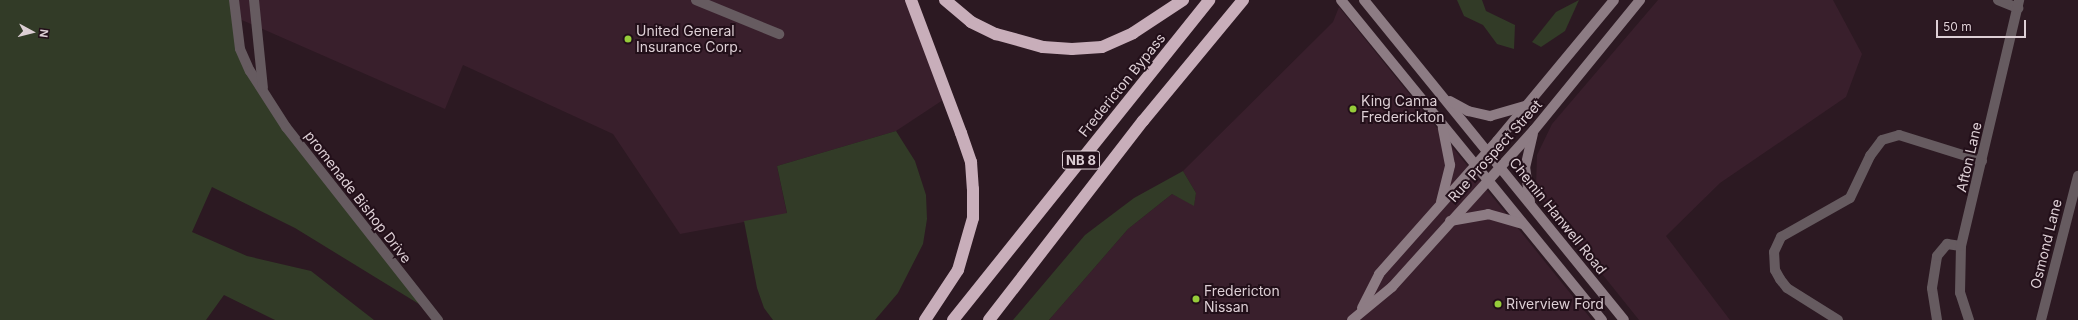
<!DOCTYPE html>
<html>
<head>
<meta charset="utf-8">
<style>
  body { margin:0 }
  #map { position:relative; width:2078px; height:320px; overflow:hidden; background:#2c1922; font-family:Inter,sans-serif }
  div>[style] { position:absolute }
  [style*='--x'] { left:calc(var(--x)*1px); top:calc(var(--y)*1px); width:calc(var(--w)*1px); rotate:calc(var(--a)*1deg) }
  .built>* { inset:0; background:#391f2c }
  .green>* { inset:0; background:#323b27 }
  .minor>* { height:10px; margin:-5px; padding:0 5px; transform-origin:5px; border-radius:5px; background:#665b60 }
  .tertiary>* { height:10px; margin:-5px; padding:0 5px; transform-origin:5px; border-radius:5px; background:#665b60 }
  .secondary>* { height:10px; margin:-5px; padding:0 5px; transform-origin:5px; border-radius:5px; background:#8d7c84 }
  .motorway>* { height:12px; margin:-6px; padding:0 6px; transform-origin:6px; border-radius:6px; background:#c8aeba }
  .dots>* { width:11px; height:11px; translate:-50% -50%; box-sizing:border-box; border:2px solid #220f19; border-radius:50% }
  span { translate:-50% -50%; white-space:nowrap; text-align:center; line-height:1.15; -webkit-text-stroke:4px #220f19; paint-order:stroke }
  .shield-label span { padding:1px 3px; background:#220f19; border:1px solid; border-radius:3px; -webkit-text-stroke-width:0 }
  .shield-label { font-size:13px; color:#ddcfd5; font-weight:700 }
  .poi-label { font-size:14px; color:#ddcfd5 }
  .left { translate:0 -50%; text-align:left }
  .street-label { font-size:14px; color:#ddcfd5 }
  .north { position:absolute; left:12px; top:12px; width:40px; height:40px; -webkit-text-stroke:3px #220f19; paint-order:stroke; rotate:97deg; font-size:11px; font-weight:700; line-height:16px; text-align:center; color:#ddcfd5 }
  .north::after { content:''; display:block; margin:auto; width:14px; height:18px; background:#ddcfd5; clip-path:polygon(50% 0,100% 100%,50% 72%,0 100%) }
  .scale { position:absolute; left:1936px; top:20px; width:90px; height:18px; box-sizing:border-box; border:2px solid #ddcfd5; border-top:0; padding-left:5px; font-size:12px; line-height:14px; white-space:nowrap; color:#ddcfd5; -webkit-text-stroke:3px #220f19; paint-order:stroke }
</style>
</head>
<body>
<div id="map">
  <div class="built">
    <i style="clip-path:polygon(234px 0,911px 0,949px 96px,896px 131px,777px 166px,787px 214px,680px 234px,613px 134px,463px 65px,445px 109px,235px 17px)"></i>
    <i style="clip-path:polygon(1658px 0,1833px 0,1862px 54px,1846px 97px,1720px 183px,1666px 236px,1730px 320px,1639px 320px,1542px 199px,1536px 186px,1537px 155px,1552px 124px)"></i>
    <i style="clip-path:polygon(1339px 7px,1592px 320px,1049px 320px,1128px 229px,1172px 194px,1194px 205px,1196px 193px,1183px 171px,1333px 22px)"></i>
  </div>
  <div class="green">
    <i style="clip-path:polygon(0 0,234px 0,240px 49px,286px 127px,432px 312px,295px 228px,212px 187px,192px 232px,247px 256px,311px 271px,374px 320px,275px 320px,224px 295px,206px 320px,0 320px)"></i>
    <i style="clip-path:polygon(1457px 0,1482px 0,1486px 11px,1515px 25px,1514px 49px,1497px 44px,1483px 25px,1464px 16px)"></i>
    <i style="clip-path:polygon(1579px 0,1565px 31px,1541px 47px,1532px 42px,1556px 12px)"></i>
    <i style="clip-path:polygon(896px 131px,915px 161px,926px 195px,927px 219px,923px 244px,898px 293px,875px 320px,773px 320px,764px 308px,757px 288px,744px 221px,787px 213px,777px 166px)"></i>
    <i style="clip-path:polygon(1183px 171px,1196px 193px,1194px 206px,1172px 194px,1128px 229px,1049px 320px,1013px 320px,1085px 235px,1134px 198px)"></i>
  </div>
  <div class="minor">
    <i style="--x:696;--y:0;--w:90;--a:22.3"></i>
    <i style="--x:1998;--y:0;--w:22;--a:22"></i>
    <i style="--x:1838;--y:320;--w:60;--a:-147.9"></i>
    <i style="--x:1787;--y:288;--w:11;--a:-128"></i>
    <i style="--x:1780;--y:279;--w:10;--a:-119"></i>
    <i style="--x:1775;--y:270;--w:18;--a:-93"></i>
    <i style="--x:1774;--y:252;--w:17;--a:-65"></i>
    <i style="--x:1781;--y:237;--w:79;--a:-29.5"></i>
    <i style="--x:1850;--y:198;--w:47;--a:-64.5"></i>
    <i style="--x:1870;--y:156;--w:20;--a:-53"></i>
    <i style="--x:1882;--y:140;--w:18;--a:-16"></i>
    <i style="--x:1899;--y:135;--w:87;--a:17.4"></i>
    <i style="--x:1937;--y:320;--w:32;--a:-99"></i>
    <i style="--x:1932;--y:288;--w:32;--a:-81"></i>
    <i style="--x:1937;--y:256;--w:16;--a:-50"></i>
    <i style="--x:1947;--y:244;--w:14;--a:8"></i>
    <i style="--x:1969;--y:320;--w:28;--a:-108"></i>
    <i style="--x:1960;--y:293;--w:47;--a:-88.8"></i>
    <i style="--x:1961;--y:246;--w:253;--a:-76.7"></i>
    <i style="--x:2041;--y:320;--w:149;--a:-75.6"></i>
  </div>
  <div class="tertiary">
    <i style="--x:234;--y:0;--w:49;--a:83"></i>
    <i style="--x:240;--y:49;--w:24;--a:66"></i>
    <i style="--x:250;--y:71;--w:67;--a:57.3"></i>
    <i style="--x:286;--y:127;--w:246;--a:51.8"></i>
    <i style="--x:254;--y:0;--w:88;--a:84.2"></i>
  </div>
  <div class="secondary">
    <i style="--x:1341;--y:0;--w:413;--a:50.8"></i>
    <i style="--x:1364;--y:0;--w:412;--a:50.9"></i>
    <i style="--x:1450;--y:101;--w:21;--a:29"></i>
    <i style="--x:1468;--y:111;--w:23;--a:13"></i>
    <i style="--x:1490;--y:116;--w:36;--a:-16"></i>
    <i style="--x:1441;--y:202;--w:38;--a:-76"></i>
    <i style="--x:1450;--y:165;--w:38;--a:-101"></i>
    <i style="--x:1530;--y:202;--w:34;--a:-98"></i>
    <i style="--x:1525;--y:168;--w:35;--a:-77"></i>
    <i style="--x:1450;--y:221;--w:39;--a:-10"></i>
    <i style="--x:1488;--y:214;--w:35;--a:16"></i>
    <i style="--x:1362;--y:308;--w:38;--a:-63"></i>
    <i style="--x:1379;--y:274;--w:178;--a:-48.4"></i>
    <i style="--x:1497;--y:141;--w:183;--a:-50.3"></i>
    <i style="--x:1352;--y:320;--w:52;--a:-39.5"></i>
    <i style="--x:1392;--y:287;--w:212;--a:-47.9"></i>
    <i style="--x:1534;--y:130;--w:168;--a:-50.8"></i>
  </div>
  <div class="motorway">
    <i style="--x:911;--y:0;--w:142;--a:69.4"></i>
    <i style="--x:961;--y:133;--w:31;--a:71"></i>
    <i style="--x:971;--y:162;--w:27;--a:86"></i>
    <i style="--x:973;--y:189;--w:29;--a:90"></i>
    <i style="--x:973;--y:218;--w:54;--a:106.1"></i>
    <i style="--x:958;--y:270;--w:60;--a:123.4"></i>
    <i style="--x:945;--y:0;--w:34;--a:40"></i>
    <i style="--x:971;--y:22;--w:28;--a:26"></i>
    <i style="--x:996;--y:34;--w:49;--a:15.5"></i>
    <i style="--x:1043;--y:47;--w:29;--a:4"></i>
    <i style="--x:1072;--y:49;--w:30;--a:-4"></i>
    <i style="--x:1102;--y:47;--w:34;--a:-24"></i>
    <i style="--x:1133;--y:33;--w:60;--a:-33.4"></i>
    <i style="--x:953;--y:320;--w:410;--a:-51.3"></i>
    <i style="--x:989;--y:320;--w:252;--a:-52.3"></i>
    <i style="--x:1143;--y:121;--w:157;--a:-50.4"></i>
  </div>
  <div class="dots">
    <i style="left:628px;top:39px;background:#96cc3a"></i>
    <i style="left:1353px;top:109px;background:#96cc3a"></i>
    <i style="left:1196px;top:299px;background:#96cc3a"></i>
    <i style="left:1498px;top:304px;background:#96cc3a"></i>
  </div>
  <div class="shield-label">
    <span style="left:1081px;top:160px">NB 8</span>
  </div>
  <div class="poi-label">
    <span class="left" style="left:636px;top:39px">United General<br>Insurance Corp.</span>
    <span class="left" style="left:1361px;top:109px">King Canna<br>Frederickton</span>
    <span class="left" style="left:1204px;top:299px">Fredericton<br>Nissan</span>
    <span class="left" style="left:1506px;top:304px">Riverview Ford</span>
  </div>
  <div class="street-label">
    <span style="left:1122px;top:85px;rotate:-51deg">Fredericton Bypass</span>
    <span style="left:1495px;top:151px;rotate:-48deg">Rue Prospect Street</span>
    <span style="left:1969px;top:157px;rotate:-77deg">Afton Lane</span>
    <span style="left:358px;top:197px;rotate:52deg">promenade Bishop Drive</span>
    <span style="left:1558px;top:216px;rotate:51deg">Chemin Hanwell Road</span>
    <span style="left:2046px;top:244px;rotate:-76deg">Osmond Lane</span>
  </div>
  <div class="north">N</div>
  <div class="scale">50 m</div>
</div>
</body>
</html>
